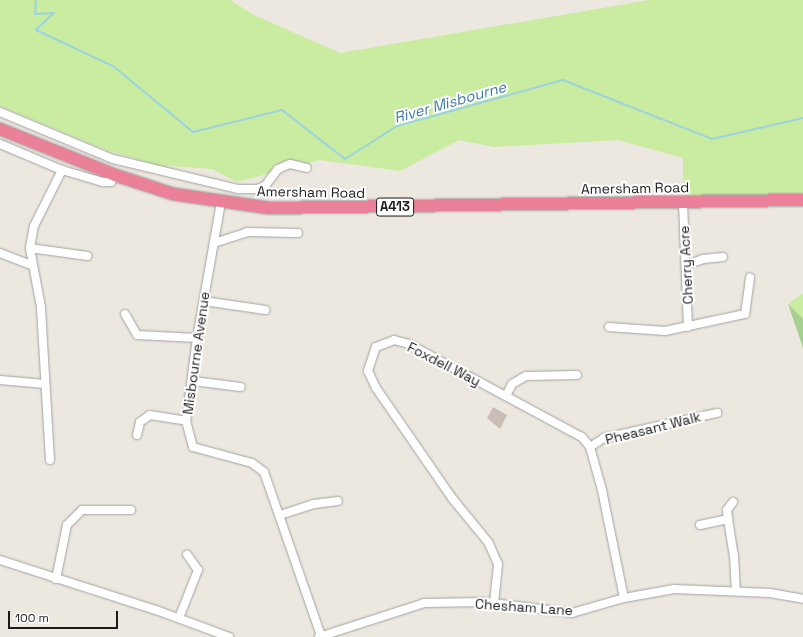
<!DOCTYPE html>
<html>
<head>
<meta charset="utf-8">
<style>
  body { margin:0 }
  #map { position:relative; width:803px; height:637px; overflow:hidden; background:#ede8df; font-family:"Space Grotesk",sans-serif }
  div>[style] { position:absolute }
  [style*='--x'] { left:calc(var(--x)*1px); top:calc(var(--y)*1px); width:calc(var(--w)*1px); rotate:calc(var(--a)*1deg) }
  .grass>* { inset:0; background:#c9eca0 }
  .forest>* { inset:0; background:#a6d090 }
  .stream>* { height:2px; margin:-1px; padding:0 1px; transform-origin:1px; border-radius:1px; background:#9bd3df }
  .building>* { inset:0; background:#c9bdb5 }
  .roads { filter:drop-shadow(0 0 1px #a2a2a2) drop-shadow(0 0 1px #a2a2a2) }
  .minor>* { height:8px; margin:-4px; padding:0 4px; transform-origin:4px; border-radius:4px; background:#fff }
  .highway>* { height:12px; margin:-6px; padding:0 6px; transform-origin:6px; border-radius:6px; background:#eb8099 }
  span { translate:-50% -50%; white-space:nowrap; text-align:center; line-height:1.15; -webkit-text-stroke:4px #fff; paint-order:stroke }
  .shield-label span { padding:1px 3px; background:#fff; border:1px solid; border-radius:3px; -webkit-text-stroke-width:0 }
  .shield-label { font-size:13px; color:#1b1b1b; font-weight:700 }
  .street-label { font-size:14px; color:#1b1b1b }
  .water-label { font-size:15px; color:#4079a7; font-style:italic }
  .scale { position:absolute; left:8px; top:611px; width:110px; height:18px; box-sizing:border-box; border:2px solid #1b1b1b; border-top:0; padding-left:5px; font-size:12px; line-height:14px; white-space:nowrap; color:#1b1b1b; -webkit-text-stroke:3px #fff; paint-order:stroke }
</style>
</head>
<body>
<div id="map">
  <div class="grass">
    <i style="clip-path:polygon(0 0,230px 0,254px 15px,340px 53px,649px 0,803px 0,803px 202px,683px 203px,683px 158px,618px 140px,494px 147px,459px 140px,400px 171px,320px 160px,237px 182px,212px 169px,156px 165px,106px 150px,0 106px)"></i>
    <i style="clip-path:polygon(803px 293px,803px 319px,788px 304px)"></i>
  </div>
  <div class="forest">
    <i style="clip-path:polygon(788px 304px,803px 319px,803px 348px)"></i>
  </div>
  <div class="stream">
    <i style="--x:36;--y:0;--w:14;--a:94"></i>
    <i style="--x:35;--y:14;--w:19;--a:-3"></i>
    <i style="--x:54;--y:13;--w:25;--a:137"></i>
    <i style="--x:36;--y:30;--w:85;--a:25.1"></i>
    <i style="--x:113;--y:66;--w:104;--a:39.5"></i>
    <i style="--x:193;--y:132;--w:92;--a:-13.9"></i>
    <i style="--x:282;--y:110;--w:80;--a:37.9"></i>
    <i style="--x:345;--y:159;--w:62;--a:-32.4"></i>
    <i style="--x:397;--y:126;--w:172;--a:-15.5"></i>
    <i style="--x:563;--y:80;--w:160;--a:21.6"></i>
    <i style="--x:712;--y:139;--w:93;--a:-13"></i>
  </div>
  <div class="building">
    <i style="clip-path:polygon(493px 407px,507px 415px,500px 429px,487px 418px)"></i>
  </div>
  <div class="roads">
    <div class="minor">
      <i style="--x:0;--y:112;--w:122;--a:22.6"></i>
      <i style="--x:113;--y:159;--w:129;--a:13.5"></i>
      <i style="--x:238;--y:189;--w:19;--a:0"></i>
      <i style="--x:257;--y:189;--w:9;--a:-21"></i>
      <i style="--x:265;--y:186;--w:21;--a:-53"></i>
      <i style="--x:278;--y:169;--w:13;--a:-23"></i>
      <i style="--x:290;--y:164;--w:17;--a:13"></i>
      <i style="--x:0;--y:144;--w:67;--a:22.8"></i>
      <i style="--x:62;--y:170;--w:43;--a:16.3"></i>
      <i style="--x:103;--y:182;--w:8;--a:0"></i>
      <i style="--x:111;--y:182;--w:8;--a:-60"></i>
      <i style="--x:221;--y:202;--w:138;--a:100"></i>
      <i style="--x:197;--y:338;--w:84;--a:97.5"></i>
      <i style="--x:186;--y:421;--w:27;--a:75"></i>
      <i style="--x:193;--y:447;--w:61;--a:15.2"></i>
      <i style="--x:252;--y:463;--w:15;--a:37"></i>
      <i style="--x:264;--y:472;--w:174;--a:70.8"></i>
      <i style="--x:683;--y:203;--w:124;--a:87.7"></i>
      <i style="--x:214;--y:243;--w:35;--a:-18"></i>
      <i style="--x:247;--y:232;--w:51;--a:1.1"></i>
      <i style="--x:30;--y:248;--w:58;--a:8"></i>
      <i style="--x:0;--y:253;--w:34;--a:21"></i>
      <i style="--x:686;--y:265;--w:18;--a:-19"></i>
      <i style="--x:703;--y:259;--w:20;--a:-6"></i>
      <i style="--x:204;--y:301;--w:62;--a:8.4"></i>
      <i style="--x:125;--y:314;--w:24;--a:60"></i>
      <i style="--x:137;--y:335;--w:60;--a:2.9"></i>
      <i style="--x:609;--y:327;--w:56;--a:4.1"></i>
      <i style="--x:665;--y:331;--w:82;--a:-12"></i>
      <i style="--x:745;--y:314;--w:37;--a:-82"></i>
      <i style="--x:0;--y:380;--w:45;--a:5.1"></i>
      <i style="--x:193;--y:381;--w:48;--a:7.1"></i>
      <i style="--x:506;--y:396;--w:13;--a:-63"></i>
      <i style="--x:512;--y:384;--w:16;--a:-30"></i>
      <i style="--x:526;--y:376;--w:51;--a:-1.1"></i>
      <i style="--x:137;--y:435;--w:13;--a:-77"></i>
      <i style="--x:140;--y:422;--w:12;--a:-35"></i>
      <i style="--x:150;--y:415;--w:36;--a:9"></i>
      <i style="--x:590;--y:447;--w:17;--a:-33"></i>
      <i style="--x:604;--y:438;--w:116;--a:-12.5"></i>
      <i style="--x:50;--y:460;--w:153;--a:-93.4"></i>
      <i style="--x:41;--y:307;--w:60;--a:-100.6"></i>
      <i style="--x:30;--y:248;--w:22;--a:-80"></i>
      <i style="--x:34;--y:226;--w:63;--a:-63.4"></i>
      <i style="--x:733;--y:502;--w:10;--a:127"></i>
      <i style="--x:727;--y:510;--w:9;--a:84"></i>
      <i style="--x:728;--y:519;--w:36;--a:81"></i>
      <i style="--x:734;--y:555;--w:35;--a:87"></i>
      <i style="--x:280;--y:515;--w:36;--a:-18"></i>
      <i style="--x:314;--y:504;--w:24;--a:-7"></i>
      <i style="--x:700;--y:525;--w:29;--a:-12"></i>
      <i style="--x:0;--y:560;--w:164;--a:17.8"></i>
      <i style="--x:156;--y:610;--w:78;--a:20.3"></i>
      <i style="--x:56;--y:579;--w:55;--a:-78.5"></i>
      <i style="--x:67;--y:525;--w:21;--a:-45"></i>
      <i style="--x:82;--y:510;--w:49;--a:0"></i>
      <i style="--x:494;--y:603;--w:39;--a:-84"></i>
      <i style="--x:498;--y:564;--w:24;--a:-114"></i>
      <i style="--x:488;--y:542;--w:57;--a:-129.3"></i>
      <i style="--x:452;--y:498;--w:134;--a:-124.6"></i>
      <i style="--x:376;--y:388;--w:19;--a:-115"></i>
      <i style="--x:368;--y:371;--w:25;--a:-72"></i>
      <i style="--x:376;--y:347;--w:19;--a:-21"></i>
      <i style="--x:394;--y:340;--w:16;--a:15"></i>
      <i style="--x:409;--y:344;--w:196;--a:28.3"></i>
      <i style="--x:582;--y:437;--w:13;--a:51"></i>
      <i style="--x:590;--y:447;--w:45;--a:74.4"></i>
      <i style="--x:602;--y:490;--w:110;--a:78.5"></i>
      <i style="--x:179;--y:618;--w:52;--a:-68.4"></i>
      <i style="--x:198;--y:570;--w:19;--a:-125"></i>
      <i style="--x:319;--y:637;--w:110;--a:-17.9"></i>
      <i style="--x:424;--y:603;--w:61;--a:-0.9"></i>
      <i style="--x:485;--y:602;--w:88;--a:7.2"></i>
      <i style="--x:572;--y:613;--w:54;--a:-16.1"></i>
      <i style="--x:624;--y:598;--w:51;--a:-10.2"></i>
      <i style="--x:674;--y:589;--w:96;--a:2.4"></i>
      <i style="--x:770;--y:593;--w:34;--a:10"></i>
    </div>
    <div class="highway">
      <i style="--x:0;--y:129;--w:124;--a:21.8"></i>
      <i style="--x:115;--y:175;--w:61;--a:18.1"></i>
      <i style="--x:173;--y:194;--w:97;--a:8.3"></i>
      <i style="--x:269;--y:208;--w:534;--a:-0.86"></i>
    </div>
  </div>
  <div class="shield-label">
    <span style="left:395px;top:207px">A413</span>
  </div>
  <div class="street-label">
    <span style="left:635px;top:188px;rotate:-1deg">Amersham Road</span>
    <span style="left:311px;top:192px;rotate:1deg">Amersham Road</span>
    <span style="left:686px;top:265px;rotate:-93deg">Cherry Acre</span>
    <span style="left:196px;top:353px;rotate:-82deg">Misbourne Avenue</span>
    <span style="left:444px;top:364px;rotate:27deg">Foxdell Way</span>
    <span style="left:653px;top:428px;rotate:-14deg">Pheasant Walk</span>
    <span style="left:524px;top:607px;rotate:4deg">Chesham Lane</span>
  </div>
  <div class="water-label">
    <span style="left:450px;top:102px;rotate:-16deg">River Misbourne</span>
  </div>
  <div class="scale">100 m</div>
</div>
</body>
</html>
